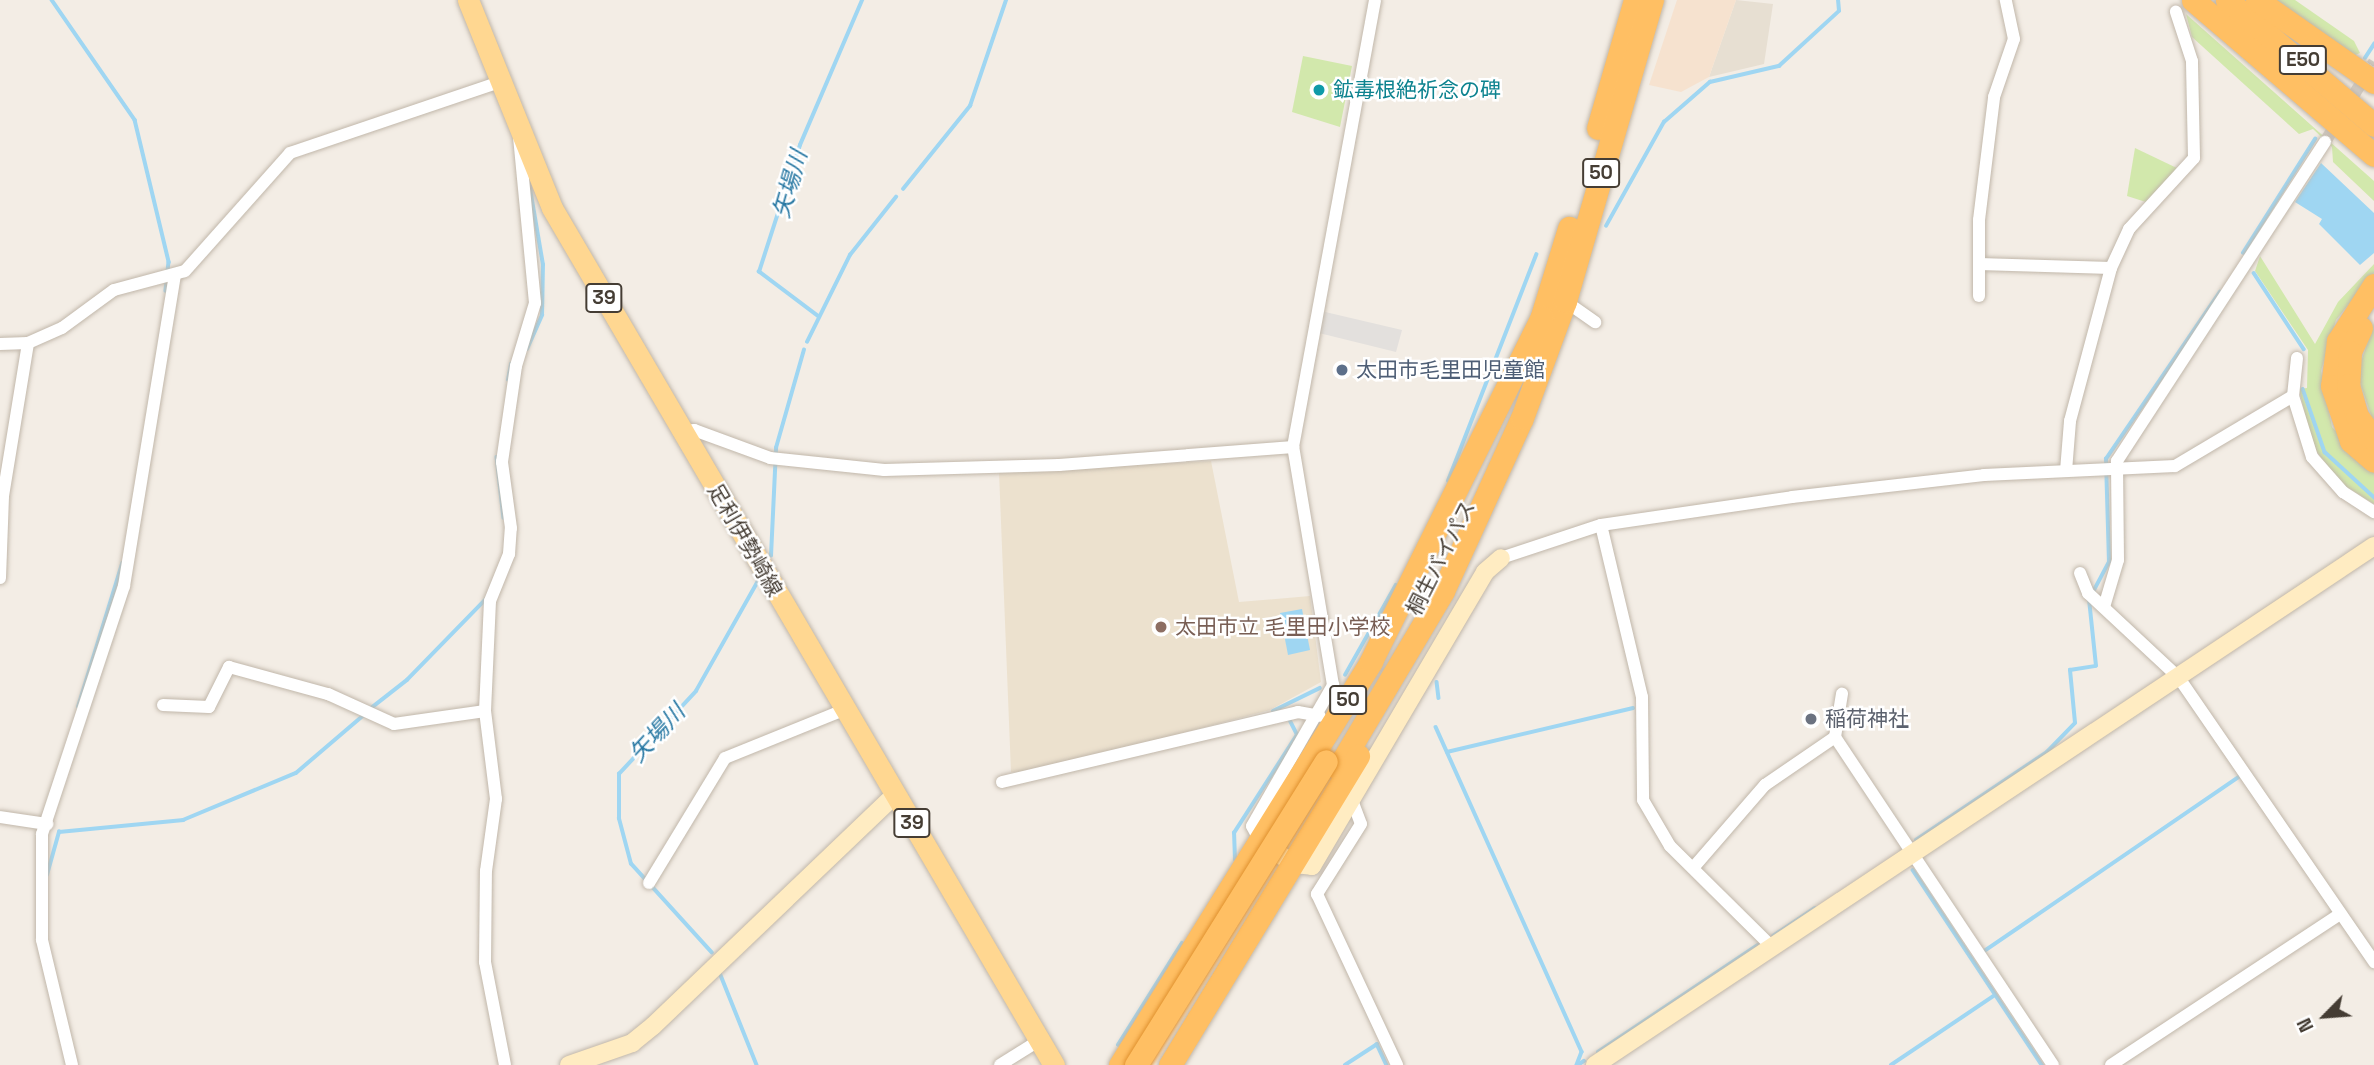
<!DOCTYPE html>
<html>
<head>
<meta charset="utf-8">
<style>
  body { margin:0 }
  #map { position:relative; width:2374px; height:1065px; overflow:hidden; background:#f3ede5; font-family:"Space Grotesk","Noto Sans JP",sans-serif }
  div>[style] { position:absolute }
  [style*='--x'] { left:calc(var(--x)*1px); top:calc(var(--y)*1px); width:calc(var(--w)*1px); rotate:calc(var(--a)*1deg) }
  .residential>* { inset:0; background:#e7dfd2 }
  .commercial>* { inset:0; background:#f6e2cf }
  .education>* { inset:0; background:#ece1ce }
  .green>* { inset:0; background:#d2e8ac }
  .parking>* { inset:0; background:#e3e0dd }
  .water>* { inset:0; background:#9fd6f2 }
  .stream>* { height:3.5px; margin:-1.75px; padding:0 1.75px; transform-origin:1.75px; border-radius:1.75px; background:#9fd6f2 }
  .street-tunnel>* { height:12px; margin-top:-6px; transform-origin:0; background:repeating-linear-gradient(90deg,#d0cac2 0 12px,transparent 0 18px) }
  .roads { filter:drop-shadow(0 0 2px #c1b7aa) drop-shadow(0 0 2px #c1b7aa) }
  .street>* { height:12px; margin:-6px; padding:0 6px; transform-origin:6px; border-radius:6px; background:#fff }
  .secondary>* { height:18px; margin:-9px; padding:0 9px; transform-origin:9px; border-radius:9px; background:#ffecc2 }
  .primary>* { height:21px; margin:-10.5px; padding:0 10.5px; transform-origin:10.5px; border-radius:10.5px; background:#ffd791 }
  .highway>* { height:23px; margin:-11.5px; padding:0 11.5px; transform-origin:11.5px; border-radius:11.5px; background:#ffbf63 }
  .bridges { filter:drop-shadow(0 0 2px #e19230) drop-shadow(0 0 2px #e19230) }
  .highway-bridge>* { height:23px; margin:-11.5px; padding:0 11.5px; transform-origin:11.5px; border-radius:11.5px; background:#ffbf63 }
  .dots>* { width:19px; height:19px; translate:-50% -50%; box-sizing:border-box; border:4px solid #fff; border-radius:50% }
  span { translate:-50% -50%; white-space:nowrap; text-align:center; line-height:1.15; -webkit-text-stroke:5px #fff; paint-order:stroke }
  .shield-label span { padding:2px 5px; background:#fff; border:2px solid; border-radius:5px; -webkit-text-stroke-width:0 }
  .shield-label { font-size:19px; color:#453d34; font-weight:700 }
  .culture-label { font-size:21px; color:#0d838f }
  .left { translate:0 -50%; text-align:left }
  .service-label { font-size:21px; color:#4e5e75 }
  .street-label { font-size:21px; color:#453d34 }
  .education-label { font-size:21px; color:#785e54 }
  .worship-label { font-size:21px; color:#5b616d }
  .water-label { font-size:23px; color:#2878a3; font-style:italic }
  .north { position:absolute; left:2290px; top:981px; width:70px; height:70px; -webkit-text-stroke:5px #fff; paint-order:stroke; rotate:245deg; font-size:19px; font-weight:700; line-height:28px; text-align:center; color:#453d34 }
  .north::after { content:''; display:block; margin:auto; width:24px; height:32px; background:#453d34; clip-path:polygon(50% 0,100% 100%,50% 72%,0 100%) }
</style>
</head>
<body>
<div id="map">
  <div class="residential">
    <i style="clip-path:polygon(1736px 0,1773px 4px,1764px 64px,1709px 77px)"></i>
  </div>
  <div class="commercial">
    <i style="clip-path:polygon(1677px 0,1736px 0,1709px 77px,1681px 92px,1649px 85px)"></i>
  </div>
  <div class="education">
    <i style="clip-path:polygon(1211px 461px,1239px 602px,1310px 596px,1321px 682px,1270px 710px,1038px 771px,1011px 772px,999px 472px)"></i>
  </div>
  <div class="green">
    <i style="clip-path:polygon(2270px 0,2295px 0,2354px 41px,2360px 53px,2353px 56px)"></i>
    <i style="clip-path:polygon(2186px 14px,2374px 181px,2374px 201px,2333px 162px,2332px 147px,2313px 129px,2299px 134px,2192px 37px)"></i>
    <i style="clip-path:polygon(1303px 56px,1352px 66px,1340px 127px,1292px 112px)"></i>
    <i style="clip-path:polygon(2135px 148px,2181px 170px,2149px 203px,2127px 196px)"></i>
    <i style="clip-path:polygon(2260px 256px,2315px 344px,2338px 302px,2374px 264px,2374px 273px,2336px 320px,2321px 371px,2332px 427px,2374px 473px,2374px 504px,2342px 484px,2313px 447px,2299px 389px,2307px 388px,2308px 350px,2255px 271px)"></i>
    <i style="clip-path:polygon(2374px 323px,2374px 424px,2357px 374px)"></i>
  </div>
  <div class="parking">
    <i style="clip-path:polygon(1321px 311px,1402px 330px,1396px 352px,1319px 333px)"></i>
  </div>
  <div class="water">
    <i style="clip-path:polygon(2321px 163px,2374px 213px,2374px 253px,2360px 265px,2319px 224px,2322px 219px,2295px 202px)"></i>
    <i style="clip-path:polygon(1302px 609px,1310px 650px,1288px 655px,1280px 613px)"></i>
  </div>
  <div class="stream">
    <i style="--x:52;--y:0;--w:146;--a:55.3"></i>
    <i style="--x:135;--y:120;--w:146;--a:76.5"></i>
    <i style="--x:169;--y:262;--w:29;--a:96"></i>
    <i style="--x:2365;--y:58;--w:17;--a:-57"></i>
    <i style="--x:903;--y:189;--w:107;--a:-51.1"></i>
    <i style="--x:970;--y:106;--w:112;--a:-71.2"></i>
    <i style="--x:1606;--y:226;--w:119;--a:-60.9"></i>
    <i style="--x:1664;--y:122;--w:61;--a:-41"></i>
    <i style="--x:1710;--y:82;--w:71;--a:-13.1"></i>
    <i style="--x:1779;--y:66;--w:81;--a:-42.5"></i>
    <i style="--x:1839;--y:11;--w:11;--a:-95"></i>
    <i style="--x:2243;--y:253;--w:135;--a:-57.7"></i>
    <i style="--x:2254;--y:273;--w:91;--a:56.7"></i>
    <i style="--x:819;--y:317;--w:75;--a:-143.1"></i>
    <i style="--x:759;--y:272;--w:133;--a:-72.1"></i>
    <i style="--x:800;--y:145;--w:158;--a:-66.8"></i>
    <i style="--x:807;--y:342;--w:97;--a:-63.7"></i>
    <i style="--x:850;--y:255;--w:74;--a:-51.6"></i>
    <i style="--x:527;--y:349;--w:37;--a:-66"></i>
    <i style="--x:542;--y:315;--w:50;--a:-88.9"></i>
    <i style="--x:543;--y:265;--w:83;--a:-99.7"></i>
    <i style="--x:508;--y:380;--w:16;--a:-79"></i>
    <i style="--x:2303;--y:389;--w:67;--a:70.8"></i>
    <i style="--x:2325;--y:452;--w:67;--a:42.6"></i>
    <i style="--x:497;--y:457;--w:61;--a:83.5"></i>
    <i style="--x:1448;--y:481;--w:243;--a:-68.7"></i>
    <i style="--x:771;--y:556;--w:108;--a:-87.3"></i>
    <i style="--x:776;--y:448;--w:102;--a:-74.1"></i>
    <i style="--x:2093;--y:592;--w:34;--a:-62"></i>
    <i style="--x:2109;--y:562;--w:103;--a:-91.7"></i>
    <i style="--x:2106;--y:459;--w:202;--a:-55.7"></i>
    <i style="--x:1345;--y:675;--w:103;--a:-60.5"></i>
    <i style="--x:1437;--y:682;--w:16;--a:83"></i>
    <i style="--x:78;--y:707;--w:150;--a:-72.9"></i>
    <i style="--x:370;--y:709;--w:47;--a:-38.1"></i>
    <i style="--x:407;--y:680;--w:113;--a:-45.7"></i>
    <i style="--x:1273;--y:711;--w:52;--a:-26.1"></i>
    <i style="--x:1436;--y:727;--w:356;--a:65.8"></i>
    <i style="--x:1582;--y:1052;--w:14;--a:111"></i>
    <i style="--x:1447;--y:752;--w:191;--a:-13.3"></i>
    <i style="--x:1916;--y:840;--w:158;--a:-33.9"></i>
    <i style="--x:2047;--y:752;--w:40;--a:-46"></i>
    <i style="--x:2075;--y:723;--w:53;--a:-95.4"></i>
    <i style="--x:2070;--y:670;--w:26;--a:-9"></i>
    <i style="--x:2096;--y:666;--w:67;--a:-96"></i>
    <i style="--x:1235;--y:860;--w:27;--a:-92"></i>
    <i style="--x:1234;--y:833;--w:117;--a:-57.3"></i>
    <i style="--x:1297;--y:735;--w:16;--a:-117"></i>
    <i style="--x:1913;--y:870;--w:234;--a:56.5"></i>
    <i style="--x:47;--y:875;--w:45;--a:-74.4"></i>
    <i style="--x:59;--y:832;--w:125;--a:-5.5"></i>
    <i style="--x:183;--y:820;--w:122;--a:-22.6"></i>
    <i style="--x:296;--y:773;--w:91;--a:-40.5"></i>
    <i style="--x:1773;--y:936;--w:50;--a:-33.7"></i>
    <i style="--x:1983;--y:952;--w:310;--a:-34.4"></i>
    <i style="--x:712;--y:953;--w:120;--a:-132.3"></i>
    <i style="--x:631;--y:864;--w:47;--a:-104.9"></i>
    <i style="--x:619;--y:819;--w:45;--a:-90"></i>
    <i style="--x:619;--y:774;--w:113;--a:-47.1"></i>
    <i style="--x:696;--y:691;--w:126;--a:-60.6"></i>
    <i style="--x:720;--y:973;--w:99;--a:68.1"></i>
    <i style="--x:1118;--y:1045;--w:120;--a:-57.9"></i>
    <i style="--x:1598;--y:1052;--w:192;--a:-33.8"></i>
    <i style="--x:1345;--y:1065;--w:38;--a:-33"></i>
    <i style="--x:1377;--y:1044;--w:23;--a:65"></i>
    <i style="--x:1578;--y:1065;--w:7;--a:-34"></i>
    <i style="--x:1891;--y:1065;--w:125;--a:-33.9"></i>
  </div>
  <div class="street-tunnel">
    <i style="--x:2325;--y:142;--w:94;--a:-58.5"></i>
  </div>
  <div class="roads">
    <div class="street">
      <i style="--x:1979;--y:264;--w:132;--a:1.7"></i>
      <i style="--x:1979;--y:296;--w:76;--a:-90"></i>
      <i style="--x:1979;--y:220;--w:124;--a:-83"></i>
      <i style="--x:1994;--y:97;--w:61;--a:-71"></i>
      <i style="--x:2014;--y:39;--w:40;--a:-102"></i>
      <i style="--x:1565;--y:301;--w:37;--a:35"></i>
      <i style="--x:0;--y:344;--w:28;--a:-2"></i>
      <i style="--x:28;--y:343;--w:37;--a:-24"></i>
      <i style="--x:62;--y:328;--w:64;--a:-36.2"></i>
      <i style="--x:114;--y:290;--w:73;--a:-15"></i>
      <i style="--x:185;--y:271;--w:158;--a:-48.3"></i>
      <i style="--x:290;--y:153;--w:219;--a:-18.7"></i>
      <i style="--x:2297;--y:358;--w:38;--a:96"></i>
      <i style="--x:2293;--y:396;--w:64;--a:72.7"></i>
      <i style="--x:2312;--y:457;--w:47;--a:48.5"></i>
      <i style="--x:2343;--y:492;--w:37;--a:33"></i>
      <i style="--x:683;--y:434;--w:12;--a:-20"></i>
      <i style="--x:694;--y:430;--w:81;--a:20.2"></i>
      <i style="--x:770;--y:458;--w:115;--a:6"></i>
      <i style="--x:884;--y:470;--w:175;--a:-1.6"></i>
      <i style="--x:1059;--y:465;--w:235;--a:-4.4"></i>
      <i style="--x:2066;--y:471;--w:50;--a:-85.4"></i>
      <i style="--x:2070;--y:421;--w:158;--a:-75"></i>
      <i style="--x:2111;--y:268;--w:43;--a:-65.2"></i>
      <i style="--x:2129;--y:229;--w:96;--a:-47.5"></i>
      <i style="--x:2194;--y:158;--w:97;--a:-91.2"></i>
      <i style="--x:2192;--y:61;--w:52;--a:-108.1"></i>
      <i style="--x:1601;--y:525;--w:177;--a:76.6"></i>
      <i style="--x:1642;--y:697;--w:103;--a:89.4"></i>
      <i style="--x:1643;--y:800;--w:53;--a:59.6"></i>
      <i style="--x:1670;--y:846;--w:144;--a:44.7"></i>
      <i style="--x:1501;--y:558;--w:105;--a:-18.3"></i>
      <i style="--x:1601;--y:525;--w:193;--a:-8.3"></i>
      <i style="--x:1792;--y:497;--w:193;--a:-6.5"></i>
      <i style="--x:1984;--y:475;--w:191;--a:-2.7"></i>
      <i style="--x:2175;--y:466;--w:137;--a:-30.7"></i>
      <i style="--x:2080;--y:573;--w:22;--a:68"></i>
      <i style="--x:2088;--y:593;--w:125;--a:43"></i>
      <i style="--x:2179;--y:678;--w:345;--a:55.5"></i>
      <i style="--x:0;--y:578;--w:82;--a:-87.9"></i>
      <i style="--x:3;--y:496;--w:155;--a:-80.7"></i>
      <i style="--x:2104;--y:607;--w:49;--a:-73.4"></i>
      <i style="--x:2118;--y:560;--w:99;--a:-90.6"></i>
      <i style="--x:2117;--y:461;--w:381;--a:-56.9"></i>
      <i style="--x:163;--y:705;--w:46;--a:2.5"></i>
      <i style="--x:209;--y:707;--w:45;--a:-63.4"></i>
      <i style="--x:229;--y:667;--w:103;--a:15.3"></i>
      <i style="--x:328;--y:694;--w:72;--a:24.4"></i>
      <i style="--x:394;--y:724;--w:92;--a:-8.1"></i>
      <i style="--x:1835;--y:737;--w:394;--a:56.4"></i>
      <i style="--x:1002;--y:782;--w:304;--a:-13.3"></i>
      <i style="--x:1298;--y:712;--w:22;--a:10"></i>
      <i style="--x:1353;--y:803;--w:22;--a:69"></i>
      <i style="--x:1361;--y:824;--w:83;--a:122.2"></i>
      <i style="--x:1317;--y:894;--w:189;--a:64.9"></i>
      <i style="--x:0;--y:817;--w:48;--a:8.5"></i>
      <i style="--x:1261;--y:843;--w:19;--a:-118"></i>
      <i style="--x:1252;--y:826;--w:163;--a:-60.1"></i>
      <i style="--x:1333;--y:685;--w:241;--a:-99.5"></i>
      <i style="--x:1293;--y:447;--w:454;--a:-79.6"></i>
      <i style="--x:1693;--y:868;--w:110;--a:-49.1"></i>
      <i style="--x:1765;--y:785;--w:85;--a:-34.4"></i>
      <i style="--x:1835;--y:737;--w:44;--a:-80.8"></i>
      <i style="--x:649;--y:883;--w:146;--a:-58.7"></i>
      <i style="--x:725;--y:758;--w:128;--a:-22"></i>
      <i style="--x:72;--y:1065;--w:129;--a:-103.5"></i>
      <i style="--x:42;--y:940;--w:106;--a:-90"></i>
      <i style="--x:42;--y:834;--w:261;--a:-71.7"></i>
      <i style="--x:124;--y:586;--w:315;--a:-80.7"></i>
      <i style="--x:505;--y:1065;--w:105;--a:-101"></i>
      <i style="--x:485;--y:962;--w:91;--a:-89.4"></i>
      <i style="--x:486;--y:871;--w:73;--a:-82.1"></i>
      <i style="--x:496;--y:799;--w:89;--a:-97.1"></i>
      <i style="--x:485;--y:711;--w:110;--a:-87.4"></i>
      <i style="--x:490;--y:601;--w:51;--a:-68"></i>
      <i style="--x:509;--y:554;--w:26;--a:-86"></i>
      <i style="--x:511;--y:528;--w:67;--a:-97.8"></i>
      <i style="--x:502;--y:462;--w:97;--a:-81.7"></i>
      <i style="--x:516;--y:366;--w:66;--a:-73.2"></i>
      <i style="--x:535;--y:303;--w:167;--a:-95.5"></i>
      <i style="--x:1000;--y:1065;--w:47;--a:-32"></i>
      <i style="--x:2111;--y:1065;--w:274;--a:-33.4"></i>
    </div>
    <div class="secondary">
      <i style="--x:1261;--y:843;--w:39;--a:32"></i>
      <i style="--x:1294;--y:864;--w:18;--a:6"></i>
      <i style="--x:1312;--y:866;--w:341;--a:-59.5"></i>
      <i style="--x:1485;--y:572;--w:21;--a:-41"></i>
      <i style="--x:569;--y:1065;--w:67;--a:-19.2"></i>
      <i style="--x:632;--y:1043;--w:27;--a:-39"></i>
      <i style="--x:653;--y:1026;--w:335;--a:-43.7"></i>
      <i style="--x:1595;--y:1065;--w:936;--a:-33.67"></i>
    </div>
    <div class="primary">
      <i style="--x:468;--y:0;--w:224;--a:68"></i>
      <i style="--x:552;--y:208;--w:993;--a:59.64"></i>
    </div>
    <div class="highway">
      <i style="--x:2193;--y:0;--w:238;--a:40.6"></i>
      <i style="--x:2227;--y:0;--w:193;--a:40.4"></i>
      <i style="--x:2257;--y:0;--w:143;--a:35"></i>
      <i style="--x:1598;--y:128;--w:133;--a:-73.9"></i>
      <i style="--x:2374;--y:285;--w:67;--a:122.7"></i>
      <i style="--x:2338;--y:341;--w:45;--a:97.6"></i>
      <i style="--x:2332;--y:386;--w:58;--a:70.9"></i>
      <i style="--x:2351;--y:441;--w:30;--a:41"></i>
      <i style="--x:2361;--y:328;--w:26;--a:115"></i>
      <i style="--x:2350;--y:352;--w:33;--a:93"></i>
      <i style="--x:2348;--y:385;--w:32;--a:74"></i>
      <i style="--x:2357;--y:416;--w:29;--a:54"></i>
      <i style="--x:1538;--y:329;--w:106;--a:-72.9"></i>
      <i style="--x:1338;--y:768;--w:206;--a:-59.3"></i>
      <i style="--x:1443;--y:591;--w:190;--a:-65.5"></i>
      <i style="--x:1522;--y:418;--w:125;--a:-69.8"></i>
      <i style="--x:1565;--y:301;--w:313;--a:-73.9"></i>
      <i style="--x:1120;--y:1065;--w:476;--a:-58.1"></i>
      <i style="--x:1371;--y:661;--w:384;--a:-63.6"></i>
      <i style="--x:1170;--y:1065;--w:362;--a:-58.7"></i>
    </div>
  </div>
  <div class="bridges">
    <div class="highway-bridge">
      <i style="--x:1136;--y:1065;--w:358;--a:-58"></i>
    </div>
  </div>
  <div class="dots">
    <i style="left:1319px;top:90px;background:#0f9aa8"></i>
    <i style="left:1342px;top:370px;background:#5c6f8a"></i>
    <i style="left:1161px;top:627px;background:#8d6e63"></i>
    <i style="left:1811px;top:719px;background:#6b7280"></i>
  </div>
  <div class="shield-label">
    <span style="left:2303px;top:60px">E50</span>
    <span style="left:1601px;top:173px">50</span>
    <span style="left:604px;top:298px">39</span>
    <span style="left:1348px;top:700px">50</span>
    <span style="left:912px;top:823px">39</span>
  </div>
  <div class="culture-label">
    <span class="left" style="left:1333px;top:90px">鉱毒根絶祈念の碑</span>
  </div>
  <div class="service-label">
    <span class="left" style="left:1356px;top:370px">太田市毛里田児童館</span>
  </div>
  <div class="street-label">
    <span style="left:745px;top:540px;rotate:60deg">足利伊勢崎線</span>
    <span style="left:1441px;top:558px;rotate:-63deg">桐生バイパス</span>
  </div>
  <div class="education-label">
    <span class="left" style="left:1175px;top:627px">太田市立 毛里田小学校</span>
  </div>
  <div class="worship-label">
    <span class="left" style="left:1825px;top:719px">稲荷神社</span>
  </div>
  <div class="water-label">
    <span style="left:790px;top:184px;rotate:-74deg">矢場川</span>
    <span style="left:657px;top:733px;rotate:-47deg">矢場川</span>
  </div>
  <div class="north">N</div>
</div>
</body>
</html>
